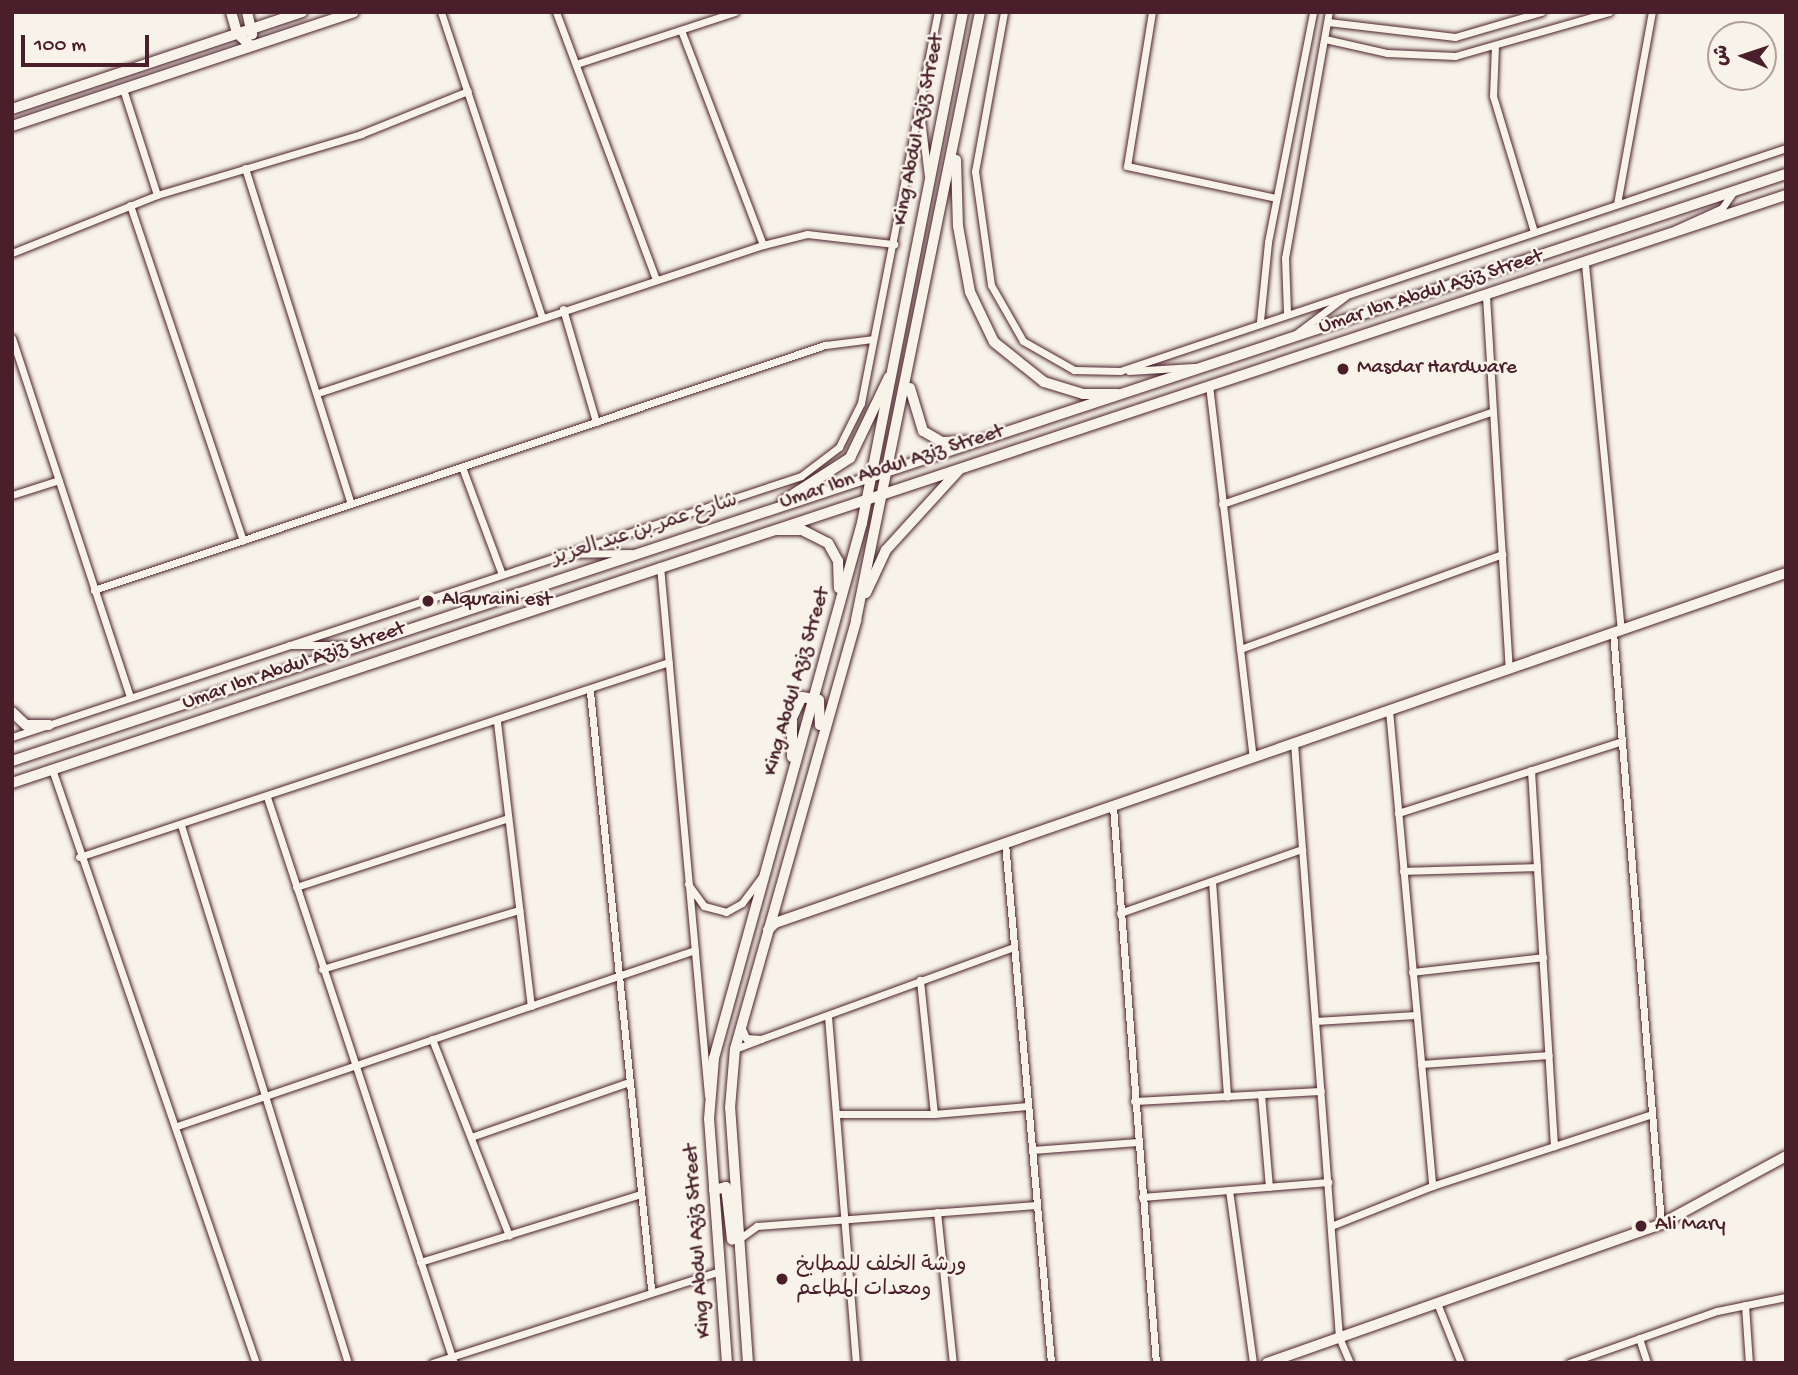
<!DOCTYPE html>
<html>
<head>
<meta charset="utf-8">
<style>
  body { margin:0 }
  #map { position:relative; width:1798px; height:1375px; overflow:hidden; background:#f7f3e8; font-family:"Gochi Hand","Playpen Sans Arabic",sans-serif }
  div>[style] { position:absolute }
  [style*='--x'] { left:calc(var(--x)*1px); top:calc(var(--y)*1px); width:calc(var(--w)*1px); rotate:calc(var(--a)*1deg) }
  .roads { filter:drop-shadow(0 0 2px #4a1f2b) drop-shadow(0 0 2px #4a1f2b) }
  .street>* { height:7px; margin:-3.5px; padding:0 3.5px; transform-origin:3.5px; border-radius:3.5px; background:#f7f3e8 }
  .secondary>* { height:10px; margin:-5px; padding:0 5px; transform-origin:5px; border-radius:5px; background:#f7f3e8 }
  .dots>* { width:19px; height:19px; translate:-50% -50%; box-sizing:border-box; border:4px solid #f7f3e8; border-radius:50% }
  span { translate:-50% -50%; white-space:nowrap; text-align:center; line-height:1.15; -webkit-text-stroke:5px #f7f3e8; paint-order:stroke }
  .street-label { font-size:21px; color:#4a1f2b }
  .poi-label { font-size:21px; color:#4a1f2b }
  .left { translate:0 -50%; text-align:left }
  .frame { position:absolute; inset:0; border:14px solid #4a1f2b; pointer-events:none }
  .north { position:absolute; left:1707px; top:21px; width:70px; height:70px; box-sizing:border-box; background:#f7f3e8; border:2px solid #b29e9c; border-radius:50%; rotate:272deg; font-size:19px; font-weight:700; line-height:28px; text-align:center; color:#4a1f2b }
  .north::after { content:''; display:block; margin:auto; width:24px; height:32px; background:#4a1f2b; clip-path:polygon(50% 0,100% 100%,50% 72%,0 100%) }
  .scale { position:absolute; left:21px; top:35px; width:128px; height:32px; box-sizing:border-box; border:4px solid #4a1f2b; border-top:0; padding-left:9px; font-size:21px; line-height:24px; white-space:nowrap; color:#4a1f2b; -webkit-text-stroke:5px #f7f3e8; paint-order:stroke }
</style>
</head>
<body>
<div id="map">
  <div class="roads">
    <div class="street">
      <i style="--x:441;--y:12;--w:321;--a:71.7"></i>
      <i style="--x:556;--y:12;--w:285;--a:69.5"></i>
      <i style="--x:1004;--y:12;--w:162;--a:100.3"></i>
      <i style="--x:975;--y:171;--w:115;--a:82"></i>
      <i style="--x:991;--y:285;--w:64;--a:60.3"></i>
      <i style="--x:1023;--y:341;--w:59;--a:29.6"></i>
      <i style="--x:1074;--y:370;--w:46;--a:1.2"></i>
      <i style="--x:1120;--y:371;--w:702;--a:-18.51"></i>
      <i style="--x:1152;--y:12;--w:156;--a:99.2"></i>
      <i style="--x:1127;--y:166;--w:152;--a:12.1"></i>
      <i style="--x:1328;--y:22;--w:128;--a:6.7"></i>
      <i style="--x:1455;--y:37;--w:90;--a:-16.2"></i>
      <i style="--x:681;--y:30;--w:230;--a:69.1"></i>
      <i style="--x:1325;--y:39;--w:64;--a:12.7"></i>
      <i style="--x:1387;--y:53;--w:68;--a:2.5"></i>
      <i style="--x:1455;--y:56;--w:160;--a:-15.9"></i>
      <i style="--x:1495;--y:45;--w:51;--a:92.2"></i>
      <i style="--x:1493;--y:96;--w:142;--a:73.2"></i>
      <i style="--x:576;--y:64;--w:167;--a:-18.1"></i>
      <i style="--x:123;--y:89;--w:111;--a:72.2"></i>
      <i style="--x:920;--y:111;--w:65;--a:83"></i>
      <i style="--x:245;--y:168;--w:352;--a:72.5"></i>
      <i style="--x:1617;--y:204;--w:195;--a:-79.7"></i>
      <i style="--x:130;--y:205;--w:354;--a:71.4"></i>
      <i style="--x:1676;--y:229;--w:51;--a:-24.5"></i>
      <i style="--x:1722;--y:208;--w:19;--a:-55"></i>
      <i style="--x:12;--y:253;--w:156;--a:-21.8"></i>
      <i style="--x:157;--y:195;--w:213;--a:-16.6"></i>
      <i style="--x:361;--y:134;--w:115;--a:-21.9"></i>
      <i style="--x:1585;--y:264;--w:368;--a:84.4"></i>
      <i style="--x:1486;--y:296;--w:373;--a:86.5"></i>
      <i style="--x:563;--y:309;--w:118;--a:73.7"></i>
      <i style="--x:1287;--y:312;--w:54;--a:-92.1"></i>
      <i style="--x:1285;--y:258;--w:250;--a:-79.9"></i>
      <i style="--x:1260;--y:321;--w:79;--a:-84.2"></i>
      <i style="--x:1268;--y:242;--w:234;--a:-78.9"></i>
      <i style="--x:1297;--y:333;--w:61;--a:-37.1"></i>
      <i style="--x:12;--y:338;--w:378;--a:71.8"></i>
      <i style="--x:1129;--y:371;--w:65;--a:-3.5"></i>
      <i style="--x:1209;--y:385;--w:375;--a:83.3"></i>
      <i style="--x:321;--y:392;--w:466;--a:-18.4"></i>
      <i style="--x:763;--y:245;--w:45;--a:-14"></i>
      <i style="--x:807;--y:234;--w:88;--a:6.6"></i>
      <i style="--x:462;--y:467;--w:112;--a:69.6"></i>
      <i style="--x:12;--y:495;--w:49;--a:-17.7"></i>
      <i style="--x:1222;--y:504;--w:283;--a:-18.9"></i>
      <i style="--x:559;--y:554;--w:72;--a:-0.8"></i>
      <i style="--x:660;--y:566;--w:531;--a:84.82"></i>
      <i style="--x:94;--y:590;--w:771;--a:-18.53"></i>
      <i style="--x:825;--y:345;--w:48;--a:-7.1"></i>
      <i style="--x:1613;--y:632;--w:594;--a:85.36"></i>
      <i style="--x:289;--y:645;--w:65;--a:0"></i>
      <i style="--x:1240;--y:649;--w:279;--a:-19.9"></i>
      <i style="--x:590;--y:692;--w:599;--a:84.16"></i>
      <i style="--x:1389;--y:710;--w:478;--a:84.8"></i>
      <i style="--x:497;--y:722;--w:286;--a:83.2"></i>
      <i style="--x:12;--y:737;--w:831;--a:-18.3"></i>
      <i style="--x:801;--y:476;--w:48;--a:-37.3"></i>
      <i style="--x:839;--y:447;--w:49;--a:-63.4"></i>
      <i style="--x:861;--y:403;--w:399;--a:-78.9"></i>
      <i style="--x:1294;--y:743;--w:596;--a:85.67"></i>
      <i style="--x:1339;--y:1337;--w:28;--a:67"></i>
      <i style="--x:52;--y:769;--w:628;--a:71.05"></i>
      <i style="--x:1531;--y:770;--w:377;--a:86.5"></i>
      <i style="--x:267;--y:797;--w:596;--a:71.72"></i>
      <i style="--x:1113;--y:807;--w:558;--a:85.58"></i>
      <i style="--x:1398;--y:813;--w:235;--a:-17.8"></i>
      <i style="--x:181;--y:825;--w:563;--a:72.76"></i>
      <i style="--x:1005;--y:843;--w:522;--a:84.94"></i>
      <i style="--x:79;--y:857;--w:621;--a:-18.29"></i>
      <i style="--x:1403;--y:871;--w:134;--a:-1.7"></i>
      <i style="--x:1212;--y:881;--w:216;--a:86"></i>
      <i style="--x:688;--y:884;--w:27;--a:54"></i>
      <i style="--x:704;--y:906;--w:23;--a:15"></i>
      <i style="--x:726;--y:912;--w:18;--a:-29"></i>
      <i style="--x:742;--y:903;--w:35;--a:-53"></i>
      <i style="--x:296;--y:887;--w:223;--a:-18"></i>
      <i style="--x:1120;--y:913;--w:193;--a:-19.4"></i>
      <i style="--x:322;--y:969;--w:206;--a:-16.7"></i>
      <i style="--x:1412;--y:972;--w:132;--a:-6.5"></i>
      <i style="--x:828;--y:1016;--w:348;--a:85.4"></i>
      <i style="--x:1315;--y:1021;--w:101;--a:-3.4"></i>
      <i style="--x:432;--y:1039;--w:211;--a:68.6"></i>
      <i style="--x:761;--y:1039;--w:269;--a:-20"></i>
      <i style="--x:735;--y:1049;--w:28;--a:-21"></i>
      <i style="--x:761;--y:1039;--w:15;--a:-176"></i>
      <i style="--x:746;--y:1038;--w:12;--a:-114"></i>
      <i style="--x:1421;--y:1064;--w:128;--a:-4"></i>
      <i style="--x:1261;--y:1094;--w:93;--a:85.1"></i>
      <i style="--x:1134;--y:1101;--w:187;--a:-3.1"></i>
      <i style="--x:839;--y:1114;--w:95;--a:0"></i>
      <i style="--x:934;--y:1114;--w:135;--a:-96"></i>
      <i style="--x:934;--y:1114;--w:94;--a:-4.9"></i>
      <i style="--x:177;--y:1126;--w:547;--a:-18.77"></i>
      <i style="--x:471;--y:1137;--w:167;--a:-19.2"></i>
      <i style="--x:1032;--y:1150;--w:106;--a:-4.3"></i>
      <i style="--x:1229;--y:1190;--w:175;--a:82.1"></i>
      <i style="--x:1142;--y:1197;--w:187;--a:-4.6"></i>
      <i style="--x:937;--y:1212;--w:152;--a:84"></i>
      <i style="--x:1331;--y:1226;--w:109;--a:-21.6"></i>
      <i style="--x:1432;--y:1186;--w:231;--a:-18.1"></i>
      <i style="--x:739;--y:1239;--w:22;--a:-36"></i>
      <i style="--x:757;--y:1226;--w:280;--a:-4.3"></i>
      <i style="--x:420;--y:1262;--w:228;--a:-17.1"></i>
      <i style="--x:1437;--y:1303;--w:65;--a:68.2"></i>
      <i style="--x:1745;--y:1305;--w:58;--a:86.1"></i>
      <i style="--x:1639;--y:1338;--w:26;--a:72"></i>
      <i style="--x:432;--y:1363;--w:302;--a:-17.7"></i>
      <i style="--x:1569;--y:1363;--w:157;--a:-19.4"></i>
      <i style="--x:1717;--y:1311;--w:70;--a:-11.5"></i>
    </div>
    <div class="secondary">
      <i style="--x:231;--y:12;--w:22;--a:74"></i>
      <i style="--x:237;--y:33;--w:18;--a:43"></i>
      <i style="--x:247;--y:12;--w:23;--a:77"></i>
      <i style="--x:12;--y:109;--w:306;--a:-18.5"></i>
      <i style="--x:12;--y:126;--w:360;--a:-18.4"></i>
      <i style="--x:956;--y:160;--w:66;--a:88.3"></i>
      <i style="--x:958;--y:226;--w:67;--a:79.7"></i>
      <i style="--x:970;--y:292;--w:55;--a:64.4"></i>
      <i style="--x:994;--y:342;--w:64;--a:38.7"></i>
      <i style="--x:1044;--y:382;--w:41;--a:17.1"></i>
      <i style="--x:1083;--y:394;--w:34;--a:0"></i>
      <i style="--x:910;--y:388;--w:45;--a:73.2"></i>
      <i style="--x:923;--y:431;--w:22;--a:30"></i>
      <i style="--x:942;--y:442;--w:25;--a:-2"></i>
      <i style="--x:783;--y:501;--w:80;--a:-32.7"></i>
      <i style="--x:850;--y:458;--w:90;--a:-64.3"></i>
      <i style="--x:776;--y:530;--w:26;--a:0"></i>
      <i style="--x:802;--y:530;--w:29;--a:27"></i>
      <i style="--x:828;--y:543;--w:21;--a:61"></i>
      <i style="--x:838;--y:561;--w:27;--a:88"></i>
      <i style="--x:866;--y:593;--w:47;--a:-65.1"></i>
      <i style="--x:886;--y:550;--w:108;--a:-47.6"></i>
      <i style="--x:12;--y:712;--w:19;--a:43"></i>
      <i style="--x:26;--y:725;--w:23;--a:0"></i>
      <i style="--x:792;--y:757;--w:39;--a:-90"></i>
      <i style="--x:792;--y:718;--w:23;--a:-65"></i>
      <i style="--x:802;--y:697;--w:17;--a:10"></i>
      <i style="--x:819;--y:700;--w:25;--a:88"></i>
      <i style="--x:12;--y:761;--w:1869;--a:-18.31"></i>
      <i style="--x:12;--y:783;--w:1869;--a:-18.34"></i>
      <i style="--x:768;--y:930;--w:10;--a:-45"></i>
      <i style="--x:775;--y:923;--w:1070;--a:-19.1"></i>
      <i style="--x:714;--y:1190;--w:12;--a:-14"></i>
      <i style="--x:726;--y:1187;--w:53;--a:83.5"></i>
      <i style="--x:727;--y:1363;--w:245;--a:-94.2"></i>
      <i style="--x:709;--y:1119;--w:61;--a:-85.3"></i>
      <i style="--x:714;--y:1058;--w:555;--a:-74.54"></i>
      <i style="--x:862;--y:523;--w:521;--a:-78.82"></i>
      <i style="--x:748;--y:1363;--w:256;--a:-94"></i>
      <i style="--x:730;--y:1108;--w:59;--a:-85.2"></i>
      <i style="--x:735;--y:1049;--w:446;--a:-74.2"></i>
      <i style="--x:856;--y:620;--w:621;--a:-78.47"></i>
      <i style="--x:1267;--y:1363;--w:418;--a:-19.4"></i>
      <i style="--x:1661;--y:1224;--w:142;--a:-28.5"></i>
    </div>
  </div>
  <div class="dots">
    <i style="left:1343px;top:369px;background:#4a1f2b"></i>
    <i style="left:428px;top:601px;background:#4a1f2b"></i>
    <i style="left:1641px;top:1226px;background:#4a1f2b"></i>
    <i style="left:782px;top:1279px;background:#4a1f2b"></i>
  </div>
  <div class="street-label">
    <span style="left:920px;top:130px;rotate:-79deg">King Abdul Aziz Street</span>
    <span style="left:1431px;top:293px;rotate:-18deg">Umar Ibn Abdul Aziz Street</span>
    <span style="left:892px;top:468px;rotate:-18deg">Umar Ibn Abdul Aziz Street</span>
    <span style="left:645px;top:531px;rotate:-18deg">شارع عمر بن عبد العزيز</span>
    <span style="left:294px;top:667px;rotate:-19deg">Umar Ibn Abdul Aziz Street</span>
    <span style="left:798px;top:682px;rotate:-74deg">King Abdul Aziz Street</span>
    <span style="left:699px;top:1241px;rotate:-94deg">King Abdul Aziz Street</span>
  </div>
  <div class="poi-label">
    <span class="left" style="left:1357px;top:369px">Masdar Hardware</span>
    <span class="left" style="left:442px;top:601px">Alquraini est</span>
    <span class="left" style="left:1655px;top:1226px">Ali Mary</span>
    <span class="left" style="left:796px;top:1279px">ورشة الخلف للمطابخ<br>ومعدات المطاعم</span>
  </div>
  <div class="frame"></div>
  <div class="north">ش</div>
  <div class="scale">100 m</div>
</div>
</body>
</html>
